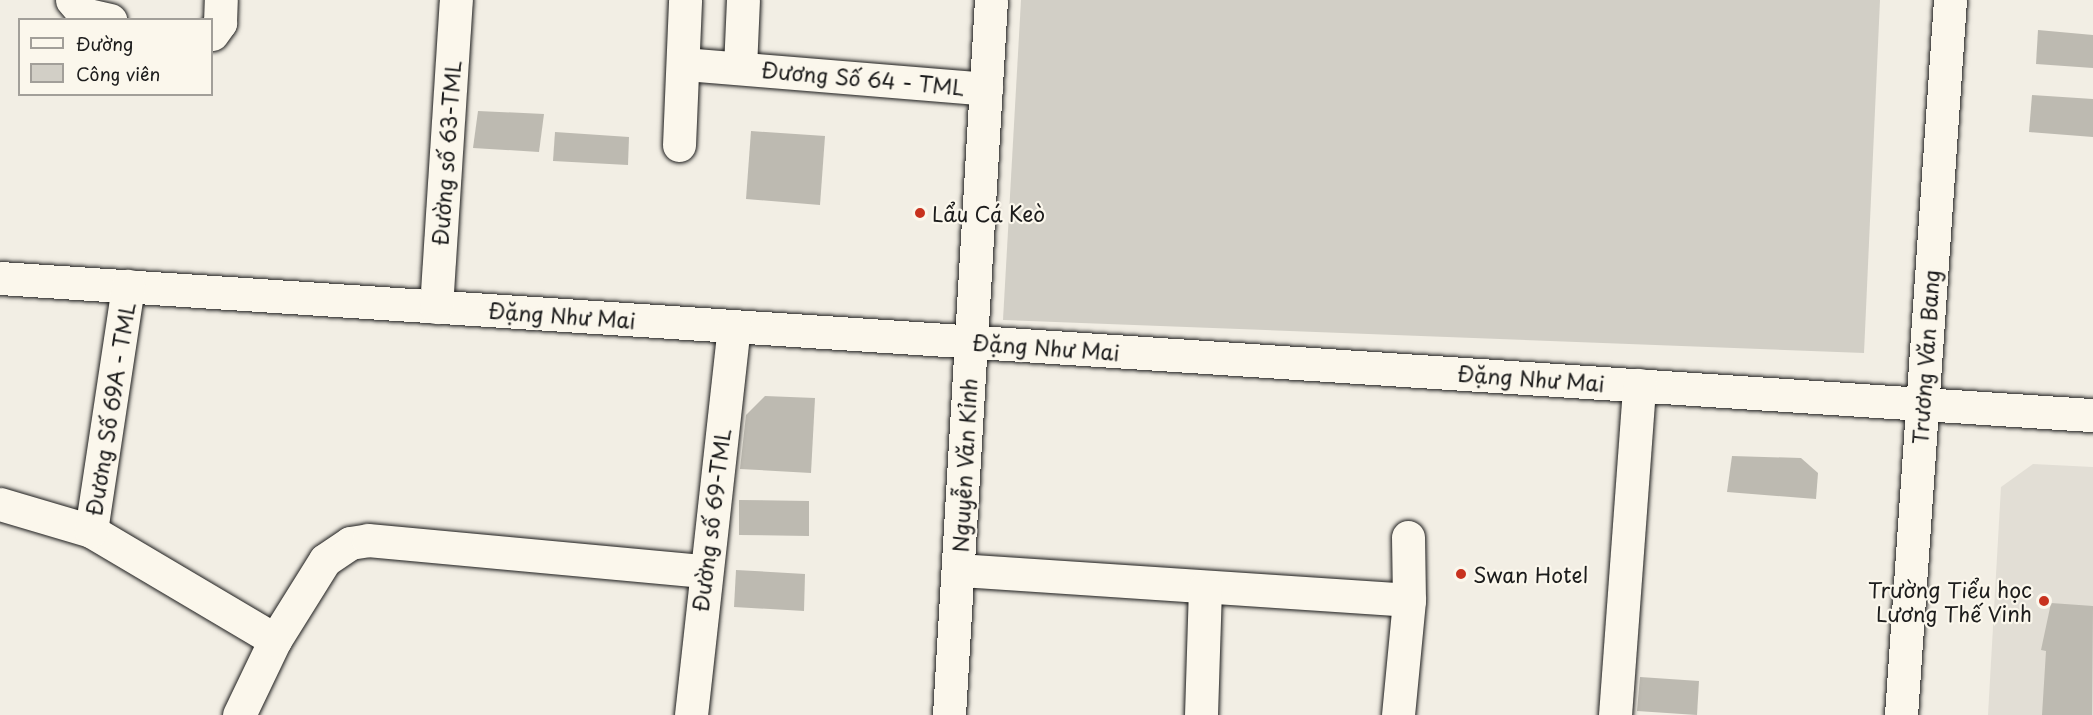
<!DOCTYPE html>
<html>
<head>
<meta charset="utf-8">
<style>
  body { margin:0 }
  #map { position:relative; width:2093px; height:715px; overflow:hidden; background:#f2eee4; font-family:"Playpen Sans",sans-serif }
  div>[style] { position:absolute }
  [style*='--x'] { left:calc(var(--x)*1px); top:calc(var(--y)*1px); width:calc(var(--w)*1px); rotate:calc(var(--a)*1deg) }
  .built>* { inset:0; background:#e2ded5 }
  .green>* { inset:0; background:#d2cfc6 }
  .building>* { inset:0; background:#bdbab1 }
  .roads { filter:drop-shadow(0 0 2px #1c1c1c) drop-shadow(0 0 2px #1c1c1c) }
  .minor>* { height:33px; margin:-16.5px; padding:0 16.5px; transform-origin:16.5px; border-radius:16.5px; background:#fbf7ec }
  .dots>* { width:16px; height:16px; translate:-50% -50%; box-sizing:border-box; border:3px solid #fbf7ec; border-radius:50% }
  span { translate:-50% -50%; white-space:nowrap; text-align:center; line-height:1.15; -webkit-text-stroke:4.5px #fbf7ec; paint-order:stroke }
  .street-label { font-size:21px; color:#1c1c1c }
  .poi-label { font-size:21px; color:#1c1c1c }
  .left { translate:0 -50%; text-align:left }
  .right { translate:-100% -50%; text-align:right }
  .legend { position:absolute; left:18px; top:18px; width:195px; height:78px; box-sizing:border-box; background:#fbf7ec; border:2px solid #a29f99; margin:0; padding:8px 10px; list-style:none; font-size:18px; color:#1c1c1c }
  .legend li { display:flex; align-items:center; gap:12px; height:30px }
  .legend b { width:30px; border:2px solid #a29f99 }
</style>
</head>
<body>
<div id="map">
  <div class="built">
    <i style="clip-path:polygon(2033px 464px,2093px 467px,2093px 715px,1988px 715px,2001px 487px)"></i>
  </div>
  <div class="green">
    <i style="clip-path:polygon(1021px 0,1880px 0,1864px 353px,1003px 320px)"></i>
  </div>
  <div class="building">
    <i style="clip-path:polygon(2038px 30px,2093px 35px,2093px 68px,2036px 64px)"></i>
    <i style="clip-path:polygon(2032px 95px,2093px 99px,2093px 137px,2029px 132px)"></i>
    <i style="clip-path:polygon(478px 111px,544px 114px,539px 152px,473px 148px)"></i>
    <i style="clip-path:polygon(751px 131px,825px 136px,820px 205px,746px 199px)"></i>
    <i style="clip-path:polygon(555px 132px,629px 137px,628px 165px,553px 161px)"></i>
    <i style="clip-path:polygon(765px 396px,815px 398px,811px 473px,740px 469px,746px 415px)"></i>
    <i style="clip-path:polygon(1732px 456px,1801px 458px,1818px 473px,1816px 499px,1727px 492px)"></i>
    <i style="clip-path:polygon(739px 500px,809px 501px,809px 536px,739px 535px)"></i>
    <i style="clip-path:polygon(736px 570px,805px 574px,804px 611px,734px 607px)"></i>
    <i style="clip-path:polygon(2051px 603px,2093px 606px,2092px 715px,2042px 715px,2046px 651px,2041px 650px)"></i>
    <i style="clip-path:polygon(1640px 677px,1699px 681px,1697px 715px,1637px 711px)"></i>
  </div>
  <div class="roads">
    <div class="minor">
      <i style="--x:72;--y:0;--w:18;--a:49"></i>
      <i style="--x:84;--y:14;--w:27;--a:13"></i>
      <i style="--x:212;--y:34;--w:14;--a:-54"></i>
      <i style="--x:220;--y:23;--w:23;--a:-88"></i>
      <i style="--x:684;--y:64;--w:303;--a:4.7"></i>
      <i style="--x:740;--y:68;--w:68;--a:-87.5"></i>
      <i style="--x:679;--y:145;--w:145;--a:-87.6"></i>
      <i style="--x:0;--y:278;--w:2097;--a:3.75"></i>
      <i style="--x:436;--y:307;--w:308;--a:-86.3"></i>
      <i style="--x:0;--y:504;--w:95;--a:16.5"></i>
      <i style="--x:91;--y:531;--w:214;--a:30.6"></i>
      <i style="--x:91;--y:531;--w:248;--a:-81.4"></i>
      <i style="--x:959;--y:570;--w:451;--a:3.8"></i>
      <i style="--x:239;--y:715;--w:83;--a:-64.4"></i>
      <i style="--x:275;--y:640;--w:94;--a:-58"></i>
      <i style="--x:325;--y:560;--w:30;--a:-34"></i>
      <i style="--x:350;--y:543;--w:18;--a:-9"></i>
      <i style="--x:368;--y:540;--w:337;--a:5.3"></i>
      <i style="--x:691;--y:715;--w:391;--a:-83.7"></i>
      <i style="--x:949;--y:715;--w:716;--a:-86.64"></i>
      <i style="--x:1201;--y:715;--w:128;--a:-88.2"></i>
      <i style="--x:1398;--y:715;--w:116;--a:-84.5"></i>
      <i style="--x:1409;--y:600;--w:63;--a:-90.9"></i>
      <i style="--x:1615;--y:715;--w:331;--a:-85.8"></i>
      <i style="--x:1901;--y:715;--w:717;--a:-86.08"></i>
    </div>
  </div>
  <div class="dots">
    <i style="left:920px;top:213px;background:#c8321e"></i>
    <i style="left:1461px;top:574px;background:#c8321e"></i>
    <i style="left:2044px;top:601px;background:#c8321e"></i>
  </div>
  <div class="street-label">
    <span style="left:863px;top:78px;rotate:5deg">Đương Số 64 - TML</span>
    <span style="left:446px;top:153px;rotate:-86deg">Đường số 63-TML</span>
    <span style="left:562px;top:315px;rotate:4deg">Đặng Như Mai</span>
    <span style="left:1046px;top:347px;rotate:4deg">Đặng Như Mai</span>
    <span style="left:1925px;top:357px;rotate:-86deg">Trương Văn Bang</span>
    <span style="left:1531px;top:378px;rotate:4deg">Đặng Như Mai</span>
    <span style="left:110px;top:409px;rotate:-81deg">Đương Số 69A - TML</span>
    <span style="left:964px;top:465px;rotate:-87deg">Nguyễn Văn Kỉnh</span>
    <span style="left:711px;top:520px;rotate:-83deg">Đường số 69-TML</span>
  </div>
  <div class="poi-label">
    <span class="left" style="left:932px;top:213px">Lẩu Cá Keò</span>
    <span class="left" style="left:1473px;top:574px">Swan Hotel</span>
    <span class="right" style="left:2032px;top:601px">Trường Tiểu học<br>Lương Thế Vinh</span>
  </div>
  <ul class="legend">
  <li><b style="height:8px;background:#fbf7ec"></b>Đường</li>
  <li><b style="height:16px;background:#d2cfc6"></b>Công viên</li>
  </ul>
</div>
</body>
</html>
